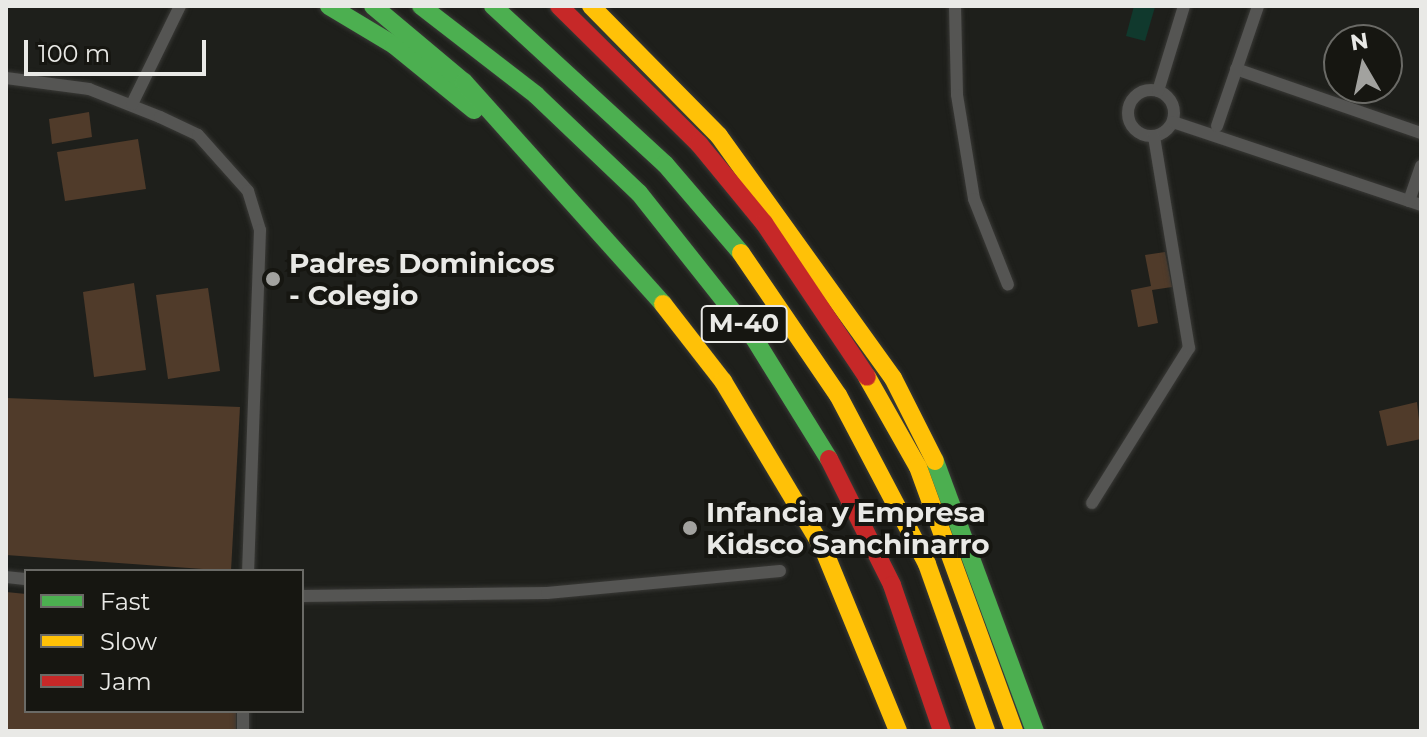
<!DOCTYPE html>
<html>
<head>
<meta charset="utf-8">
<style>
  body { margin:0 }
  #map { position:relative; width:1427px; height:737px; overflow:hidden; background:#1e1f1b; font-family:Montserrat,sans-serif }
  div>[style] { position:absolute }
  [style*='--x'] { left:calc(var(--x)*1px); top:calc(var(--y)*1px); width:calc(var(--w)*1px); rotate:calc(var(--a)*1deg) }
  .green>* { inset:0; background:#503b2a }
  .water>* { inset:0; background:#10392d }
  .roads { filter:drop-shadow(0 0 2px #393936) drop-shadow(0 0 2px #393936) }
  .street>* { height:12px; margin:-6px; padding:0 6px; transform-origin:6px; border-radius:6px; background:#555553 }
  .street>.ring { margin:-6px; padding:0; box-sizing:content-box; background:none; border:12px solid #555553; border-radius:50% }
  .fast>* { height:18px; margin:-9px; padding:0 9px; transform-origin:9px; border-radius:9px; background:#4caf50 }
  .slow>* { height:18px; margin:-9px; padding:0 9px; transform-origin:9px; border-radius:9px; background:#ffc107 }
  .jam>* { height:18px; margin:-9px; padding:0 9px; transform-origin:9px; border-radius:9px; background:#c62828 }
  .dots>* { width:22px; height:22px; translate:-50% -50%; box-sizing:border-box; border:4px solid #161611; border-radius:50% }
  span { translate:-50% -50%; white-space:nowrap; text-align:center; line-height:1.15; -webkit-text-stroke:8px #161611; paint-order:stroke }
  .shield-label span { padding:2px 6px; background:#161611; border:2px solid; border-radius:6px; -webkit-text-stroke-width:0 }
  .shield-label { font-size:26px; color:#e9e9e6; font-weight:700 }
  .poi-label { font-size:28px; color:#e9e9e6; font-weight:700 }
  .left { translate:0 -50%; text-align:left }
  .frame { position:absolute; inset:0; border:8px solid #e9e9e6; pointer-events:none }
  .legend { position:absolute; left:24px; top:569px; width:280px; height:144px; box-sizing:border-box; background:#161611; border:2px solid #6a6a66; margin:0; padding:10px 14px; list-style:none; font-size:24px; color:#e9e9e6 }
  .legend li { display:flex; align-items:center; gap:16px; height:40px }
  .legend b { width:40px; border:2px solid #6a6a66 }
  .north { position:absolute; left:1323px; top:24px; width:80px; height:80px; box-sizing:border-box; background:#161611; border:2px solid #6a6a66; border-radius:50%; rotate:351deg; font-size:22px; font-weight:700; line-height:32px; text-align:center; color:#e9e9e6 }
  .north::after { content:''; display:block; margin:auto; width:28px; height:36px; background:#a2a29f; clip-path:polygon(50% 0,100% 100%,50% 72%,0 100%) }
  .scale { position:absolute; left:24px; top:40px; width:182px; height:36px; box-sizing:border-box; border:4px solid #e9e9e6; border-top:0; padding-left:10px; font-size:24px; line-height:28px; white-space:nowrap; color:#e9e9e6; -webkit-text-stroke:6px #161611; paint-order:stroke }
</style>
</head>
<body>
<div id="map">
  <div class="green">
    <i style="clip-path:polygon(89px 112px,92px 137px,52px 144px,49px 119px)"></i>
    <i style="clip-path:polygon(138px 139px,146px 189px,65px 201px,57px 152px)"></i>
    <i style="clip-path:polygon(1165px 252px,1172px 287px,1152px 290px,1158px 323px,1138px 327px,1131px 290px,1151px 286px,1145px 255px)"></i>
    <i style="clip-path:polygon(134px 283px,146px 370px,94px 377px,83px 292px)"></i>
    <i style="clip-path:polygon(208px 288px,220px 371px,168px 379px,156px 295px)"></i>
    <i style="clip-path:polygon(6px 398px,240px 407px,231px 571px,6px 555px)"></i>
    <i style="clip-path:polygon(1417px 402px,1421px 439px,1387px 446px,1379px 411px)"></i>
    <i style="clip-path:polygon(6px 592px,26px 594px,26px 711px,236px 711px,236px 731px,6px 731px)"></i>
  </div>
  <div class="water">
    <i style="clip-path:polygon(1134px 6px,1155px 7px,1145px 41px,1126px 36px)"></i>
  </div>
  <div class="roads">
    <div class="street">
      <i style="--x:955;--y:6;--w:89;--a:88.7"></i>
      <i style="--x:957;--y:95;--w:105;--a:80.7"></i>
      <i style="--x:974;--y:199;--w:92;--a:68.4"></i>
      <i style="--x:1236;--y:69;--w:196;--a:19.1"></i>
      <i style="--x:6;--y:78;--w:84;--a:7.5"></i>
      <i style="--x:89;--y:89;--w:76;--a:21.5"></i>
      <i style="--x:160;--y:117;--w:42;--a:25.3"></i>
      <i style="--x:198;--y:135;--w:75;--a:48.2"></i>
      <i style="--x:248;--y:191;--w:41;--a:72.9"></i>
      <i style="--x:260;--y:230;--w:341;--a:92"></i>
      <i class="ring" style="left:1128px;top:90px;width:34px;height:34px"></i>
      <i style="--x:1158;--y:91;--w:89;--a:-73"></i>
      <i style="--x:132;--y:104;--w:109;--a:-63.9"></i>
      <i style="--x:1173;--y:122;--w:262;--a:18.5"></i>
      <i style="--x:1217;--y:126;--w:127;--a:-71.1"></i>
      <i style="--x:1409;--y:201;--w:37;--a:-71"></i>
      <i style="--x:1092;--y:503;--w:183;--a:-58"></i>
      <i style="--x:1189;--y:348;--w:214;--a:-99.4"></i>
      <i style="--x:6;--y:577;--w:20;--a:6"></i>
      <i style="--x:302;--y:596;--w:245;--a:-0.7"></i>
      <i style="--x:547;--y:593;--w:234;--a:-5.4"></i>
      <i style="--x:243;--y:731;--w:20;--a:-90"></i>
    </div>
    <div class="fast">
      <i style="--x:329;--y:6;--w:76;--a:31"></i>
      <i style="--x:394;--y:45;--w:103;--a:39.1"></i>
      <i style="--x:373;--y:6;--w:119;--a:39.9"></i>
      <i style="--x:464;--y:82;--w:298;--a:48.1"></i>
      <i style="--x:421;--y:6;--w:145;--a:37.7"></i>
      <i style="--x:536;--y:95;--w:142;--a:43.6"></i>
      <i style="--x:639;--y:193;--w:185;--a:51.6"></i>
      <i style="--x:754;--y:338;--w:142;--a:58.2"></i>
      <i style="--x:493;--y:6;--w:234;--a:42.6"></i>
      <i style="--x:665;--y:164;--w:117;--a:49.5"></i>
      <i style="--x:935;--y:461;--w:288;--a:69.7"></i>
    </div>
    <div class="slow">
      <i style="--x:591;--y:6;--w:182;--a:45.4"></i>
      <i style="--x:719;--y:136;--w:298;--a:54.3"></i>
      <i style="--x:893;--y:378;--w:93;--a:63.2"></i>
      <i style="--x:741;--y:253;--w:172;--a:55.7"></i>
      <i style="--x:838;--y:395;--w:191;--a:62.2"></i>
      <i style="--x:927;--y:564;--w:177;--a:70.5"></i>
      <i style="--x:663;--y:304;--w:98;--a:52.1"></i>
      <i style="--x:723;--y:381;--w:195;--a:59.1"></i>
      <i style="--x:823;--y:548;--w:198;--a:67.7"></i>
      <i style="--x:867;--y:377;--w:103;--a:60.5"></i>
      <i style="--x:918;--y:467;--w:281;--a:70"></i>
    </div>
    <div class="jam">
      <i style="--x:559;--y:6;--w:197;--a:44.6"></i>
      <i style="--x:699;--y:144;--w:102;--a:50.6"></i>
      <i style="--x:764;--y:223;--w:185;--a:56.2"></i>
      <i style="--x:829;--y:459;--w:141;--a:63.4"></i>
      <i style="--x:892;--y:585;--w:154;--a:71.1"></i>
    </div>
  </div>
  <div class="dots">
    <i style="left:273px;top:279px;background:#a2a29f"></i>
    <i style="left:690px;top:528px;background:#a2a29f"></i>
  </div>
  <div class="shield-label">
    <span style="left:744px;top:324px">M-40</span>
  </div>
  <div class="poi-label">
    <span class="left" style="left:289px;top:279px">Padres Dominicos<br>- Colegio</span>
    <span class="left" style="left:706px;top:528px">Infancia y Empresa<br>Kidsco Sanchinarro</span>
  </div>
  <div class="frame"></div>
  <ul class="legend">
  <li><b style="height:10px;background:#4caf50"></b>Fast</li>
  <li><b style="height:10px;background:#ffc107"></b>Slow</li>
  <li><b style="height:10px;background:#c62828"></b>Jam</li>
  </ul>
  <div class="north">N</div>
  <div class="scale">100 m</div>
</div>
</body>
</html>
